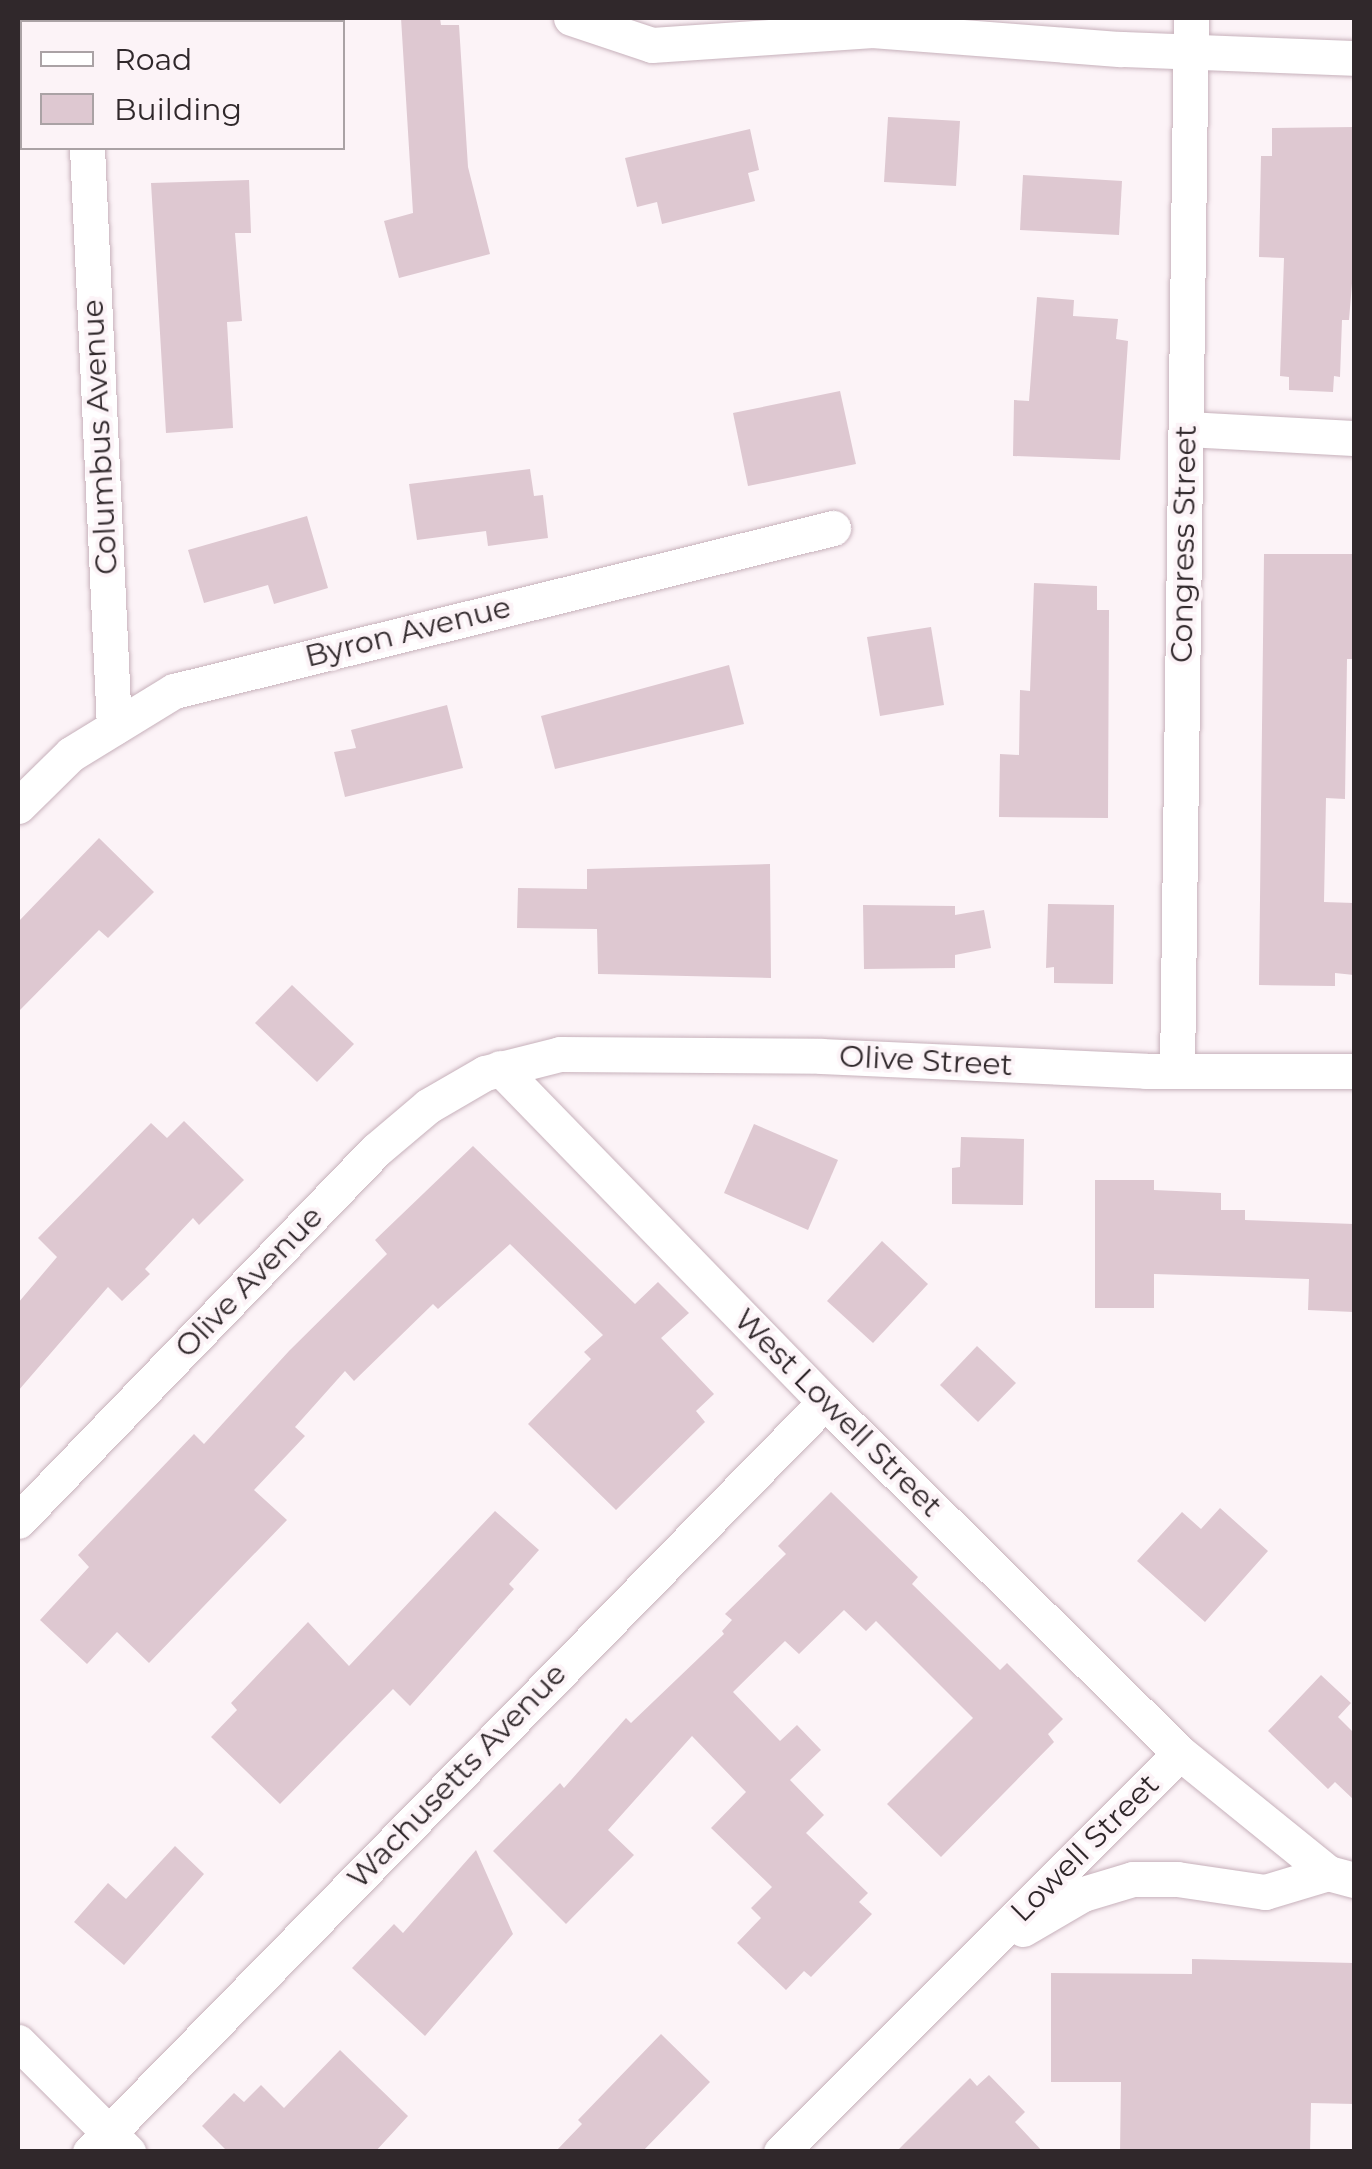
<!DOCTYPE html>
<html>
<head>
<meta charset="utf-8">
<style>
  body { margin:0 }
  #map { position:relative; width:1372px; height:2169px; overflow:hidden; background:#fcf3f7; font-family:Montserrat,sans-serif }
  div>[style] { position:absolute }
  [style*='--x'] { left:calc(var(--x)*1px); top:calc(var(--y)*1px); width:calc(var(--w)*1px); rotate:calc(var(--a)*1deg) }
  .building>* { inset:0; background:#dec8d1 }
  .roads { filter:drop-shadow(0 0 2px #c7b1bb) drop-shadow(0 0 2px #c7b1bb) }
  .minor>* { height:35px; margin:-17.5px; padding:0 17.5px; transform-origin:17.5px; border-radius:17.5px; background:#fff }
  span { translate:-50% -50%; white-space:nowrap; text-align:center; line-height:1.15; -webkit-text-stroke:8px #fcf3f7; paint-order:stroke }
  .street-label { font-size:30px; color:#30282b }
  .frame { position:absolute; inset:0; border:20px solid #30282b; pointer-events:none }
  .legend { position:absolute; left:20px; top:20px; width:325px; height:130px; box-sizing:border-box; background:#fcf3f7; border:2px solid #aaa2a5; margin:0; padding:12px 18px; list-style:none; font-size:30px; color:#30282b }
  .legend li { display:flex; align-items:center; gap:20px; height:50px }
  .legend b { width:50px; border:2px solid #aaa2a5 }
</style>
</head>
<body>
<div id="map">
  <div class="building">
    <i style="clip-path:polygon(401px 18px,440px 18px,441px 25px,459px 25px,468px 167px,490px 254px,399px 278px,384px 221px,413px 213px)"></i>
    <i style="clip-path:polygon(888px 117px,960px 121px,956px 186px,884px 182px)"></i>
    <i style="clip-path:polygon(1354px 127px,1354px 259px,1349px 320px,1342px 320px,1340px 377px,1334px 376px,1333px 392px,1289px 390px,1289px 377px,1280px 376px,1284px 258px,1259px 257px,1261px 156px,1272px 156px,1272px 128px)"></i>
    <i style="clip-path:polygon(750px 129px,759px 170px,748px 173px,755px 201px,662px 224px,657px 202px,637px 207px,625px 158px)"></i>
    <i style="clip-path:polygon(1023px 175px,1122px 181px,1119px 235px,1020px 230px)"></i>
    <i style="clip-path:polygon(249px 180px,251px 233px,235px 233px,242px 321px,227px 322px,233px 428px,166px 433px,151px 183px)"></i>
    <i style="clip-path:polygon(1037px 297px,1074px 300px,1073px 316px,1118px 319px,1116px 339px,1128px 341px,1120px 460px,1013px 456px,1014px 400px,1029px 401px)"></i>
    <i style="clip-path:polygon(840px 391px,856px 464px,748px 486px,733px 413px)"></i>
    <i style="clip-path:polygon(530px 469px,534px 496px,543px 495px,548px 538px,488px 546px,486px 531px,417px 540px,409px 484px)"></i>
    <i style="clip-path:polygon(307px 516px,328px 588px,274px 604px,268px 585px,204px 603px,188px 550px)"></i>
    <i style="clip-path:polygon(1264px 554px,1354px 554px,1354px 659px,1347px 659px,1345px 799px,1326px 798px,1324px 902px,1354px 903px,1354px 975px,1335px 973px,1335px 986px,1259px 985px)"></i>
    <i style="clip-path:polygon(1034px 583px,1097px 586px,1097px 610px,1109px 610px,1108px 818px,999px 817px,1000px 754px,1019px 755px,1020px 690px,1030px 691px)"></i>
    <i style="clip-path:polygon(931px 627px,944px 705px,880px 716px,867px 637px)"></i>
    <i style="clip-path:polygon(729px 665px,744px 724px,555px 769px,541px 716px)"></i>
    <i style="clip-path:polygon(447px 705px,463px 768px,345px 797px,334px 752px,356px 748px,351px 730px)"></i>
    <i style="clip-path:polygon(99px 838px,154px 892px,108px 938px,99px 930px,18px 1012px,18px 922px)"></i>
    <i style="clip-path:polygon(770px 864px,771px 978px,598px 974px,597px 929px,517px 928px,518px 888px,587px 889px,587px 869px)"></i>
    <i style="clip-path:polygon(1048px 904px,1114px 905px,1113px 984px,1054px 983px,1054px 967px,1046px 968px)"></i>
    <i style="clip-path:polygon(863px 905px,955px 906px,955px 915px,984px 910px,991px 948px,955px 955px,955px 968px,864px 969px)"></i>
    <i style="clip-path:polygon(292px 985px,354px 1044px,317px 1082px,255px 1023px)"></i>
    <i style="clip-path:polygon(184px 1121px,244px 1180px,199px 1225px,193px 1218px,145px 1269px,150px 1274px,122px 1301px,108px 1287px,18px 1391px,18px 1303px,57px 1257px,38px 1238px,151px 1123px,167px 1138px)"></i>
    <i style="clip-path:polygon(754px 1124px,838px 1160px,808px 1230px,724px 1193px)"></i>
    <i style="clip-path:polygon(961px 1137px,1024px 1139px,1023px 1205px,952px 1204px,952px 1168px,960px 1167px)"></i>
    <i style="clip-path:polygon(473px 1146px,635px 1304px,658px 1282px,689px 1313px,661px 1338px,714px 1394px,696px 1411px,705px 1422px,616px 1510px,528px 1424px,591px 1359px,584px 1352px,603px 1335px,510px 1244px,438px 1309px,433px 1304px,354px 1381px,345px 1371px,295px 1427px,305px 1436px,254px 1490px,287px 1520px,149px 1663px,117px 1632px,87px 1664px,40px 1620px,89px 1567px,78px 1555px,194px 1434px,204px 1444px,289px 1351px,387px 1254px,375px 1240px)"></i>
    <i style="clip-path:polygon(1095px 1180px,1154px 1180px,1154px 1190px,1221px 1193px,1221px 1210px,1245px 1210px,1245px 1220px,1354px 1224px,1354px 1312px,1308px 1310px,1309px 1279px,1154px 1274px,1154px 1308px,1095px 1308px)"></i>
    <i style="clip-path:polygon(882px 1241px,928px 1284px,873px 1343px,827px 1301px)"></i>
    <i style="clip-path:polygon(977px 1346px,1016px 1383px,978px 1422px,940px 1385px)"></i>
    <i style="clip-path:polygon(831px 1492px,918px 1577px,912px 1584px,1000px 1670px,1007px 1663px,1063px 1719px,1048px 1734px,1054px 1742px,941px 1857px,887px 1804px,973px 1718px,876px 1621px,866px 1631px,844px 1610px,799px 1654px,785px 1641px,733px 1692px,780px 1741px,797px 1725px,821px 1750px,790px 1780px,824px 1815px,806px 1833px,868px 1893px,859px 1902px,872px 1914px,811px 1977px,804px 1971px,786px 1990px,737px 1943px,761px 1918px,751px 1908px,772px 1887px,711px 1828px,746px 1792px,692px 1736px,608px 1830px,634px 1855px,566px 1924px,493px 1851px,560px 1783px,564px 1788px,626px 1718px,631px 1723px,724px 1634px,722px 1631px,732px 1620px,725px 1614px,786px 1554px,778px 1546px)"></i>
    <i style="clip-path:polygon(1220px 1508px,1268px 1551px,1205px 1622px,1137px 1561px,1182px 1512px,1201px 1529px)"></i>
    <i style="clip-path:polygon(495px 1511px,539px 1550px,509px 1584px,514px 1589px,410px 1706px,393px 1689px,280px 1804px,211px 1737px,237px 1710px,231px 1703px,308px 1622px,349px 1666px)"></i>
    <i style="clip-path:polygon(1321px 1675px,1351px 1703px,1338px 1717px,1354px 1733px,1354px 1800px,1335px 1782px,1328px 1789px,1268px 1731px)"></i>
    <i style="clip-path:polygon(175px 1846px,204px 1874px,124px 1965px,74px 1922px,108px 1883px,126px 1899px)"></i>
    <i style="clip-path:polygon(476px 1850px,513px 1934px,425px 2036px,352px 1968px,394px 1924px,403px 1933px)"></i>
    <i style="clip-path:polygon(1192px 1959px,1354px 1963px,1354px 2104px,1311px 2103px,1310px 2152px,1120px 2152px,1121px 2082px,1051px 2082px,1051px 1973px,1192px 1974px)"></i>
    <i style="clip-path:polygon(661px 2034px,710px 2082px,642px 2152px,555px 2152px,582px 2124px,578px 2120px)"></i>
    <i style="clip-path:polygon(340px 2050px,408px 2116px,375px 2152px,228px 2152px,202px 2126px,234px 2093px,244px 2102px,261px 2085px,284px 2108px)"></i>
    <i style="clip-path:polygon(989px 2075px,1025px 2112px,1015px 2122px,1043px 2152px,896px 2152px,970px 2078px,977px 2086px)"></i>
  </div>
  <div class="roads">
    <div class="minor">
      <i style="--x:81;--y:18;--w:4;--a:90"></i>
      <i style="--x:571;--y:18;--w:85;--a:18.4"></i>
      <i style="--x:652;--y:45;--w:221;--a:-3.9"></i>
      <i style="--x:872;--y:30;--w:250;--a:4.4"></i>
      <i style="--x:1121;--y:49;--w:233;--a:2.2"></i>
      <i style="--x:87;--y:148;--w:580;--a:87.33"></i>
      <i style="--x:1186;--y:429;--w:168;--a:3.1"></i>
      <i style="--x:18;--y:806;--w:74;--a:-44.5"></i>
      <i style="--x:71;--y:754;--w:121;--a:-31.5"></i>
      <i style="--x:174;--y:691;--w:679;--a:-13.89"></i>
      <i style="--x:500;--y:1068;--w:466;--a:45.8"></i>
      <i style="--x:825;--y:1402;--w:499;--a:44.7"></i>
      <i style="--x:1177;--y:1071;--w:1053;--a:-89.24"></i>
      <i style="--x:18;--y:1521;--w:516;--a:-46.02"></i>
      <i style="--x:376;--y:1150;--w:68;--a:-40.2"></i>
      <i style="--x:428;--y:1106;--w:66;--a:-30.1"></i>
      <i style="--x:485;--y:1073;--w:77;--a:-14.2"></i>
      <i style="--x:560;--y:1054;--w:261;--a:0.4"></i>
      <i style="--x:821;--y:1056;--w:325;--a:2.6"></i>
      <i style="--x:1146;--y:1071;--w:208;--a:0"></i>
      <i style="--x:1023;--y:1929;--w:69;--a:-30.3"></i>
      <i style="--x:1083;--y:1894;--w:52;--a:-16.7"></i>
      <i style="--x:1133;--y:1879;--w:44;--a:0"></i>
      <i style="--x:1177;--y:1879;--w:89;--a:8.4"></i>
      <i style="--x:1265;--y:1892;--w:66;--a:-16.8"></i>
      <i style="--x:18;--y:2042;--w:156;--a:45"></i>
      <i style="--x:90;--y:2152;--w:1050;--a:-45.58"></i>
      <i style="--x:781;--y:2152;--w:564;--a:-45"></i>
      <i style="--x:1180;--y:1753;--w:191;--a:39"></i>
      <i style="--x:1328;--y:1873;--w:27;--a:15"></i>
    </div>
  </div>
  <div class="street-label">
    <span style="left:100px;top:437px;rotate:-93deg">Columbus Avenue</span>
    <span style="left:1184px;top:544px;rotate:-89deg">Congress Street</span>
    <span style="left:408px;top:632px;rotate:-14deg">Byron Avenue</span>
    <span style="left:926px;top:1061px;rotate:3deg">Olive Street</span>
    <span style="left:249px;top:1282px;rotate:-46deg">Olive Avenue</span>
    <span style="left:838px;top:1413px;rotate:45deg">West Lowell Street</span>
    <span style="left:457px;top:1776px;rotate:-46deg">Wachusetts Avenue</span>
    <span style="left:1085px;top:1848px;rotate:-45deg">Lowell Street</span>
  </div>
  <div class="frame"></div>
  <ul class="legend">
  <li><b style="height:12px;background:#fff"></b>Road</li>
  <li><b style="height:28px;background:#dec8d1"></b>Building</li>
  </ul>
</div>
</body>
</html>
